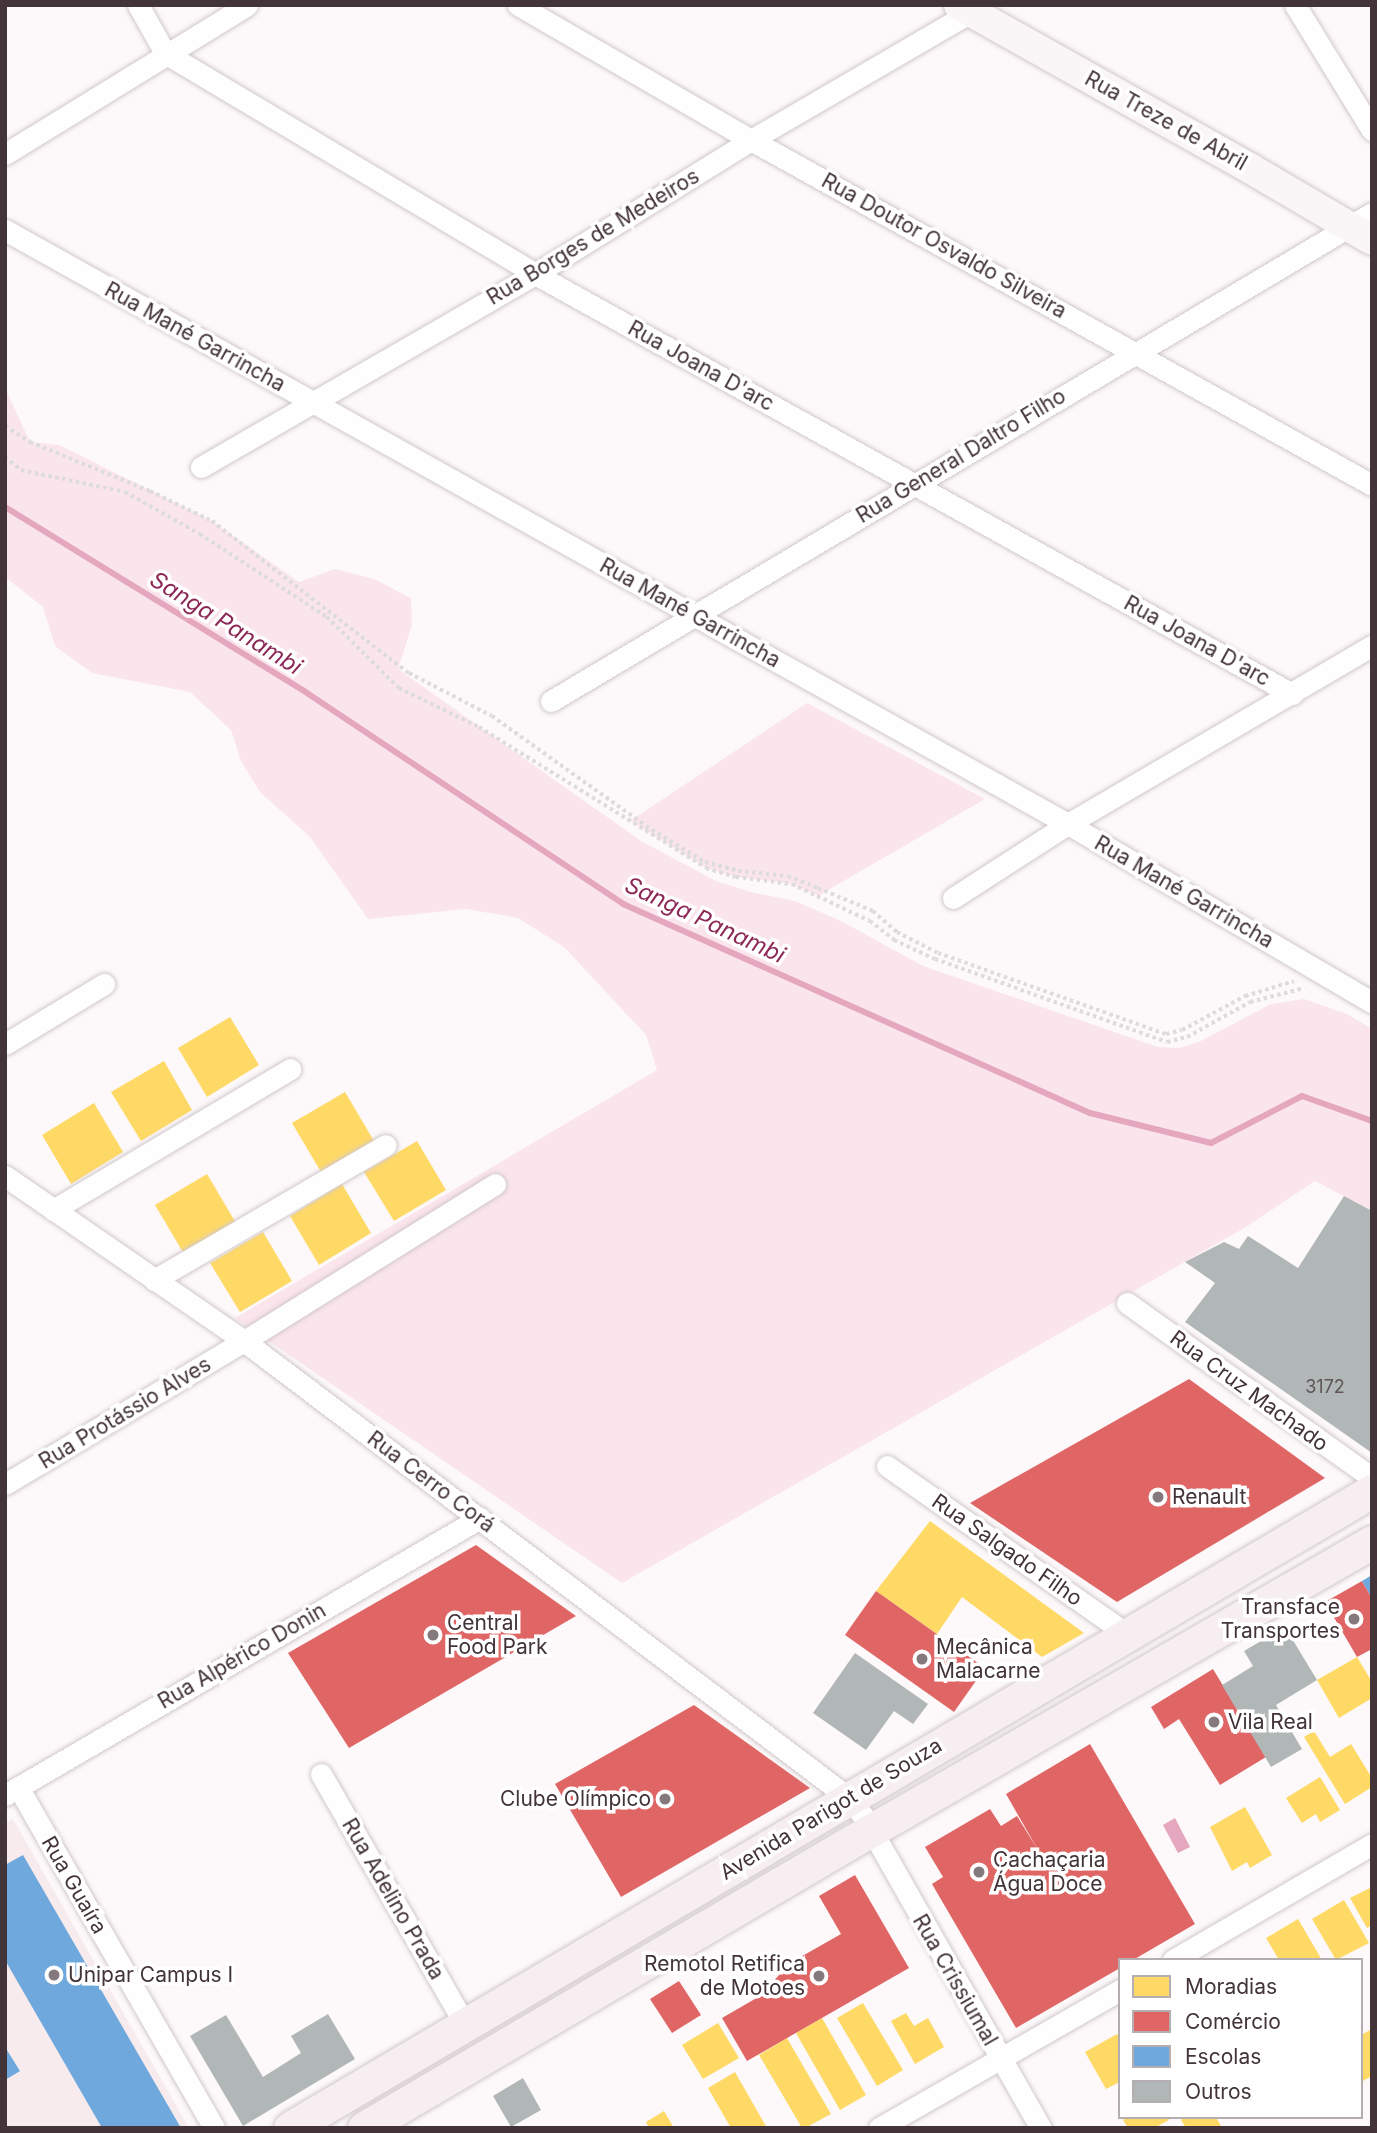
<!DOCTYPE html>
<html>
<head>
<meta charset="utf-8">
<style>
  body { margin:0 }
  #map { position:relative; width:1377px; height:2133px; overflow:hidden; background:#fdf9fa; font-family:Inter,sans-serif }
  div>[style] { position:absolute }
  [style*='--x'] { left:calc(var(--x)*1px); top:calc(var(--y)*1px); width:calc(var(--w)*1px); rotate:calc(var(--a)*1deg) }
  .built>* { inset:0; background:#f7ebee }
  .green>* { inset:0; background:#fbe5ec }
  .water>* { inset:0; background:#e4a7be }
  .homes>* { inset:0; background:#ffd966 }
  .shops>* { inset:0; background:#e06666 }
  .schools>* { inset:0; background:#6fa8dc }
  .stream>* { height:6px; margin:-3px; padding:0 3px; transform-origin:3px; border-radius:3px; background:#e4a7be }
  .building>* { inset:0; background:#b1b7b6 }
  .path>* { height:3.5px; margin-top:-1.75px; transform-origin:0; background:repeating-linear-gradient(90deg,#dddbdb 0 3.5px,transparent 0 7px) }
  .roads { filter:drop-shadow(0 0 2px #d1c8cb) drop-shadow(0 0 2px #d1c8cb) }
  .street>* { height:21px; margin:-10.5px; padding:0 10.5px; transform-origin:10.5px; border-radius:10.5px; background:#fffefe }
  .secondary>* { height:30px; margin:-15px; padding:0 15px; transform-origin:15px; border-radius:15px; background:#faf6f7 }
  .primary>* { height:33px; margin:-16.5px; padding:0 16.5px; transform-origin:16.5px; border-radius:16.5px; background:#f6eef1 }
  .dots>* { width:19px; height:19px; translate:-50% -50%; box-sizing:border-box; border:4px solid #fff; border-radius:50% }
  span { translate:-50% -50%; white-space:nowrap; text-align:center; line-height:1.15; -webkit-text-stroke:7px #fff; paint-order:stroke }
  .number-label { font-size:18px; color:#5e5558 }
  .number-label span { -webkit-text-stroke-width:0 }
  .street-label { font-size:21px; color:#433439 }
  .poi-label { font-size:21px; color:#433439 }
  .left { translate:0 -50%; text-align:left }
  .right { translate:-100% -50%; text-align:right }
  .water-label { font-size:23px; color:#8c2856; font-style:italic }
  .frame { position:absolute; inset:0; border:7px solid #433439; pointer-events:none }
  .legend { position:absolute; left:1118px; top:1958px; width:245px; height:161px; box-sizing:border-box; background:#fff; border:2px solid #b4aeb0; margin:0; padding:9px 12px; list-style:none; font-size:21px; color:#433439 }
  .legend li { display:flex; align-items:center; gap:14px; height:35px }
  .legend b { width:35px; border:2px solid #b4aeb0 }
</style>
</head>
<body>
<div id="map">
  <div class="built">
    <i style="clip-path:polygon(13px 1819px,189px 2128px,5px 2128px,5px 1823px)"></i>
  </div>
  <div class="green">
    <i style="clip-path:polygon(5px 388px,30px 442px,59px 445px,212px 521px,299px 582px,335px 569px,374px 579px,411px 598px,412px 625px,398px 669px,641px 841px,716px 881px,751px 892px,795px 901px,841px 921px,923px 966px,1158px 1047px,1179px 1048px,1199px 1042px,1271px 1004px,1304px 999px,1347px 1014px,1372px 1029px,1372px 1211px,1315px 1181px,1246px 1227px,622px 1583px,235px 1318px,657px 1070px,646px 1035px,564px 947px,518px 918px,466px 909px,368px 919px,310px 837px,260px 792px,241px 761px,231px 730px,190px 692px,92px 673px,55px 646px,43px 607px,5px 577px)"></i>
    <i style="clip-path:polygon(807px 703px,985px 799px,818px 896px,792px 884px,736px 877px,706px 868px,630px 821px)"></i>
  </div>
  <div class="water">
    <i style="clip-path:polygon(1175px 1818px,1190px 1847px,1178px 1853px,1163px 1825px)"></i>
  </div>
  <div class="homes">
    <i style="clip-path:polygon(230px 1017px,259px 1065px,207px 1097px,178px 1048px)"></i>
    <i style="clip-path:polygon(164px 1061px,192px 1110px,141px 1141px,111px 1092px)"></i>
    <i style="clip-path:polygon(345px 1092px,374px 1141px,321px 1172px,292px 1123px)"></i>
    <i style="clip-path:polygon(94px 1103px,123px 1152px,71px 1184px,42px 1135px)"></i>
    <i style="clip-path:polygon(417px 1141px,446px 1190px,394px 1221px,364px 1172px)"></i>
    <i style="clip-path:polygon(207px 1174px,236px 1223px,184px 1254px,155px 1205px)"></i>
    <i style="clip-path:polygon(342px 1184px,371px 1233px,319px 1265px,290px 1216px)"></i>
    <i style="clip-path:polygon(263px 1232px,292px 1281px,240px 1312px,210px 1263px)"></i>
    <i style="clip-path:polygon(930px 1521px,1084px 1633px,1042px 1657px,962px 1597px,937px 1634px,876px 1591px)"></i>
    <i style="clip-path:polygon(1357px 1657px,1372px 1682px,1372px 1698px,1339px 1718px,1317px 1680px)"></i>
    <i style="clip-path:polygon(1314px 1731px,1330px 1757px,1351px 1744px,1372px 1778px,1372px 1787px,1345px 1804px,1304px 1737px)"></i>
    <i style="clip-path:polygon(1320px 1777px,1340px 1810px,1320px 1822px,1316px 1814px,1302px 1823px,1286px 1798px)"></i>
    <i style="clip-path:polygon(1245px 1807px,1272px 1855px,1250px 1868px,1247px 1862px,1232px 1871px,1210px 1827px)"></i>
    <i style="clip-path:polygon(1372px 1887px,1372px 1925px,1367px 1928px,1350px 1898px)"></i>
    <i style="clip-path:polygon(1344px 1900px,1369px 1943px,1336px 1960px,1312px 1919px)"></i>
    <i style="clip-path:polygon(1298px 1919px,1322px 1960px,1279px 1960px,1266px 1938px)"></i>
    <i style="clip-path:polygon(863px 2003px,903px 2070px,877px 2086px,837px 2018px)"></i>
    <i style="clip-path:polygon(906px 2013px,914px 2026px,928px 2018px,944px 2047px,915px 2064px,891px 2021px)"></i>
    <i style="clip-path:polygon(822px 2018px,866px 2095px,840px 2110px,796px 2033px)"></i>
    <i style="clip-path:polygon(718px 2023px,739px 2058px,703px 2079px,682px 2045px)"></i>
    <i style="clip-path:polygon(1372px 2029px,1372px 2076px,1361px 2082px,1361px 2035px)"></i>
    <i style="clip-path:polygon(1117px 2034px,1120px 2039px,1120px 2082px,1106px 2089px,1085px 2052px)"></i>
    <i style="clip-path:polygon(787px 2038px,831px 2114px,805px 2128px,802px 2128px,759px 2055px)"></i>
    <i style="clip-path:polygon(735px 2072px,767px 2128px,731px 2128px,708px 2088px)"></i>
    <i style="clip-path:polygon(664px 2111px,674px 2128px,649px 2128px,646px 2122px)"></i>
    <i style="clip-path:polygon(1127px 2117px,1167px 2117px,1169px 2120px,1154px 2128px,1128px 2128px,1123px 2120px)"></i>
    <i style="clip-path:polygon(1185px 2117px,1216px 2117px,1222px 2128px,1186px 2128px,1181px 2120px)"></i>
  </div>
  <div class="shops">
    <i style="clip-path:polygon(1189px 1379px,1325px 1478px,1117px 1602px,970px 1503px)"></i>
    <i style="clip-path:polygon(476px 1545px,576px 1616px,349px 1748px,288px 1653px)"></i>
    <i style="clip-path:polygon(1362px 1581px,1372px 1598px,1372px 1649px,1357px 1657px,1325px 1602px)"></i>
    <i style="clip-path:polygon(876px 1591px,985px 1668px,954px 1712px,845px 1635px)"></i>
    <i style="clip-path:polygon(1213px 1669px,1266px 1757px,1220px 1785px,1179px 1719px,1164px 1729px,1151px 1707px)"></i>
    <i style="clip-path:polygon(694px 1705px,810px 1788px,621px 1897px,555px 1784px)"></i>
    <i style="clip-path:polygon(1090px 1744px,1195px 1924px,1133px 1960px,1120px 1960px,1120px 1968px,1016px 2028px,932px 1884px,943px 1877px,925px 1847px,990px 1809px,1001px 1826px,1017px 1816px,1038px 1850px,1006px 1794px)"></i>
    <i style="clip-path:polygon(855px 1875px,909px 1968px,747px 2061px,722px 2018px,760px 1996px,790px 1963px,841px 1934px,819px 1896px)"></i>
    <i style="clip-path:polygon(679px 1981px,701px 2015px,672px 2033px,650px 1999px)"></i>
  </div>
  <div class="schools">
    <i style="clip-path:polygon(1372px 1575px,1372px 1598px,1362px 1581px)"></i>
    <i style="clip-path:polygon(23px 1855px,181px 2128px,102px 2128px,5px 1960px,5px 1865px)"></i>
    <i style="clip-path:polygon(5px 2047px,20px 2071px,5px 2080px)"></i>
  </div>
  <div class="stream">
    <i style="--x:5;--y:507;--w:351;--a:31.6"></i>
    <i style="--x:304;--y:691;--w:384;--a:33.7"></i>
    <i style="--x:623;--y:904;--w:512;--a:24.11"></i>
    <i style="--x:1090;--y:1113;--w:125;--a:13.9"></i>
    <i style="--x:1211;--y:1143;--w:102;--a:-27.3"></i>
    <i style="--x:1302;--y:1096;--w:74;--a:19.7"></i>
  </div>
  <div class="building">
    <i style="clip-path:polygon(1344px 1196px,1372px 1211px,1372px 1453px,1185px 1322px,1215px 1283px,1185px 1262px,1224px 1242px,1239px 1249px,1248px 1236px,1298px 1268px)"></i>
    <i style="clip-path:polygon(1285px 1627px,1317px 1680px,1276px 1705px,1302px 1749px,1271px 1767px,1222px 1685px,1253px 1666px,1244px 1651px)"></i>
    <i style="clip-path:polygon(855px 1653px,928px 1704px,913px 1724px,894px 1711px,866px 1750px,813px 1713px)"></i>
    <i style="clip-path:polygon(328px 2014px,355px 2059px,243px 2126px,190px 2036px,226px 2015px,263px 2077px,301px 2053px,291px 2036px)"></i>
    <i style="clip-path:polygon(523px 2078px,541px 2110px,511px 2127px,493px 2096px)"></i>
  </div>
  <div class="path">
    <i style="--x:5;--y:426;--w:30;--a:33"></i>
    <i style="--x:30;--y:442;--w:130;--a:22.2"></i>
    <i style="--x:150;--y:491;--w:69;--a:25.8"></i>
    <i style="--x:212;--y:521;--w:249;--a:37.7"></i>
    <i style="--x:409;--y:673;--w:93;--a:27.4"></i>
    <i style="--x:492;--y:716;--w:189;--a:35.5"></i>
    <i style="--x:646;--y:826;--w:69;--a:31.4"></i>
    <i style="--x:705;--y:862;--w:34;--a:15"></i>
    <i style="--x:738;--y:871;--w:50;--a:5.7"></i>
    <i style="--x:788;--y:876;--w:32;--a:22"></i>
    <i style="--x:818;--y:888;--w:60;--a:22.7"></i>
    <i style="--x:873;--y:911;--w:32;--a:41"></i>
    <i style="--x:897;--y:932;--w:46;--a:27.1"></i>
    <i style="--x:938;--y:953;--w:242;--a:19.6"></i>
    <i style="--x:1166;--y:1034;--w:16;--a:-14"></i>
    <i style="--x:1182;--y:1030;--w:72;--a:-28.4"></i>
    <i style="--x:1245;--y:996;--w:51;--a:-17"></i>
    <i style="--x:5;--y:457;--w:21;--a:39"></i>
    <i style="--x:21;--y:470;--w:106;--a:11.9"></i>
    <i style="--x:125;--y:492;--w:86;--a:29.2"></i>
    <i style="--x:200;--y:534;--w:152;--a:33.2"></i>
    <i style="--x:327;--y:617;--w:101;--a:44.6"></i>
    <i style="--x:399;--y:688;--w:89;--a:26"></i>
    <i style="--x:479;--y:727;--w:267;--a:31.8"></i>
    <i style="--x:706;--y:868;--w:31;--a:17"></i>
    <i style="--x:736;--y:877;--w:56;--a:7.1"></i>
    <i style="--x:792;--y:884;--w:86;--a:25.4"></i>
    <i style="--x:870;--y:921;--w:31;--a:38"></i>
    <i style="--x:894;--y:940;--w:45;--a:24.9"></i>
    <i style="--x:935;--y:959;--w:246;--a:19.7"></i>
    <i style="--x:1167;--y:1042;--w:21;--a:-14"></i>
    <i style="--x:1187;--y:1037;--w:72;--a:-29.1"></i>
    <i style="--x:1250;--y:1002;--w:56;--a:-14.5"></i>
  </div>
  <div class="roads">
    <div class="street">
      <i style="--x:138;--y:5;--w:55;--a:60.6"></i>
      <i style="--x:165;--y:53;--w:431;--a:30.8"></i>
      <i style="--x:535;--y:274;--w:866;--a:29.02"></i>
      <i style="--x:518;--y:5;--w:269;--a:30.1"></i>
      <i style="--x:751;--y:140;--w:710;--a:29.05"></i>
      <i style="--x:1295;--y:5;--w:147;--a:58.4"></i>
      <i style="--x:5;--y:154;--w:284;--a:-31.6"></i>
      <i style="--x:5;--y:230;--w:1218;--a:29.2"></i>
      <i style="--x:1068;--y:824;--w:352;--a:30.4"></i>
      <i style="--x:201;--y:467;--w:386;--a:-30"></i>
      <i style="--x:535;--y:274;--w:254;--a:-31.8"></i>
      <i style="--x:751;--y:140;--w:266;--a:-30.2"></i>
      <i style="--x:551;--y:701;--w:955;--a:-30.73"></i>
      <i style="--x:953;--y:898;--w:137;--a:-32.8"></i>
      <i style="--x:1068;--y:824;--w:352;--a:-30.4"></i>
      <i style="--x:5;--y:1044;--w:116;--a:-31.2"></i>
      <i style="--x:5;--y:1176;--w:290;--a:34.6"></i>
      <i style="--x:244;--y:1341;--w:758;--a:37.07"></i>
      <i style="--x:849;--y:1798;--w:24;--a:52"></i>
      <i style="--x:864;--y:1817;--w:358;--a:60.4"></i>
      <i style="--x:53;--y:1210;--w:276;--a:-30.7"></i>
      <i style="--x:154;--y:1280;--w:268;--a:-30.2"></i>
      <i style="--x:1127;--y:1303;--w:301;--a:35.5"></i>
      <i style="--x:887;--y:1466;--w:294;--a:35"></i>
      <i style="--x:5;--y:1484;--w:279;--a:-30.9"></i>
      <i style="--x:244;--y:1341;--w:296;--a:-32"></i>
      <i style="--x:321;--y:1774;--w:289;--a:60.1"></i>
      <i style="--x:18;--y:1787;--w:393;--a:60.1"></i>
      <i style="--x:5;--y:1795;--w:550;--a:-30.25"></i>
      <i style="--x:1173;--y:1960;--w:230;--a:-30.2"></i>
      <i style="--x:879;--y:2128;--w:278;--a:-29.8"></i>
    </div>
    <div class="secondary">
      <i style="--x:959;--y:5;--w:335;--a:29.3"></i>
      <i style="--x:1251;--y:169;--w:140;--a:30.4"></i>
    </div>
    <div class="primary">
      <i style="--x:290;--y:2128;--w:1256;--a:-30.49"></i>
      <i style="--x:364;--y:2128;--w:557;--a:-30.43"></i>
      <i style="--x:844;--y:1846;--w:609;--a:-29.93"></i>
    </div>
  </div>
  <div class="dots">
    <i style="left:1158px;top:1497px;background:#84797d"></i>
    <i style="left:1354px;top:1619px;background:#84797d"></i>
    <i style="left:433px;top:1635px;background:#84797d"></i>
    <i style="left:922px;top:1659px;background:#84797d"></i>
    <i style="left:1214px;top:1722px;background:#84797d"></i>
    <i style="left:665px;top:1799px;background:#84797d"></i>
    <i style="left:979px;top:1872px;background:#84797d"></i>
    <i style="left:54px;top:1975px;background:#84797d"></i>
    <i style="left:819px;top:1976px;background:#84797d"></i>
  </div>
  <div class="number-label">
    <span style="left:1325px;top:1387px">3172</span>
  </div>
  <div class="street-label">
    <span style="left:1166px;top:121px;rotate:29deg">Rua Treze de Abril</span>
    <span style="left:593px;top:237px;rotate:-31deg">Rua Borges de Medeiros</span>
    <span style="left:944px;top:246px;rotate:29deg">Rua Doutor Osvaldo Silveira</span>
    <span style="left:195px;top:337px;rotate:29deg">Rua Mané Garrincha</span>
    <span style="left:701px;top:366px;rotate:29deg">Rua Joana D'arc</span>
    <span style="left:961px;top:456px;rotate:-31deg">Rua General Daltro Filho</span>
    <span style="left:690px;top:613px;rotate:29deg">Rua Mané Garrincha</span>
    <span style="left:1197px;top:641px;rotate:29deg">Rua Joana D'arc</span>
    <span style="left:1184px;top:892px;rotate:30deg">Rua Mané Garrincha</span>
    <span style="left:1249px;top:1391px;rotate:36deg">Rua Cruz Machado</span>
    <span style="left:125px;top:1413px;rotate:-31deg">Rua Protássio Alves</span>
    <span style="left:431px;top:1482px;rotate:37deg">Rua Cerro Corá</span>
    <span style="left:1007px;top:1550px;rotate:35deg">Rua Salgado Filho</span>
    <span style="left:242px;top:1656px;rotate:-30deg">Rua Alpérico Donin</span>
    <span style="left:831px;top:1809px;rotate:-31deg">Avenida Parigot de Souza</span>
    <span style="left:74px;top:1885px;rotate:60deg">Rua Guaíra</span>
    <span style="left:393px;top:1899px;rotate:60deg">Rua Adelino Prada</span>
    <span style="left:955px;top:1980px;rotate:60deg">Rua Crissiumal</span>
  </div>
  <div class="poi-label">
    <span class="left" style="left:1172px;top:1497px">Renault</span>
    <span class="right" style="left:1340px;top:1619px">Transface<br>Transportes</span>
    <span class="left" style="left:447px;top:1635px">Central<br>Food Park</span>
    <span class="left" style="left:936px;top:1659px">Mecânica<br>Malacarne</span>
    <span class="left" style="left:1228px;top:1722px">Vila Real</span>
    <span class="right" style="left:651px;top:1799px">Clube Olímpico</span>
    <span class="left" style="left:993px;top:1872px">Cachaçaria<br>Água Doce</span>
    <span class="right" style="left:805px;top:1976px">Remotol Retifica<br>de Motoes</span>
    <span class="left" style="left:68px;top:1975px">Unipar Campus I</span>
  </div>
  <div class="water-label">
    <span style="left:226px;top:623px;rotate:32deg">Sanga Panambi</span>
    <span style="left:705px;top:920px;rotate:25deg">Sanga Panambi</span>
  </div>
  <div class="frame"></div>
  <ul class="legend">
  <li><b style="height:19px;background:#ffd966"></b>Moradias</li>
  <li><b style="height:19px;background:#e06666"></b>Comércio</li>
  <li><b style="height:19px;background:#6fa8dc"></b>Escolas</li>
  <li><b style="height:19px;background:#b1b7b6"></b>Outros</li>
  </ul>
</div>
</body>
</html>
